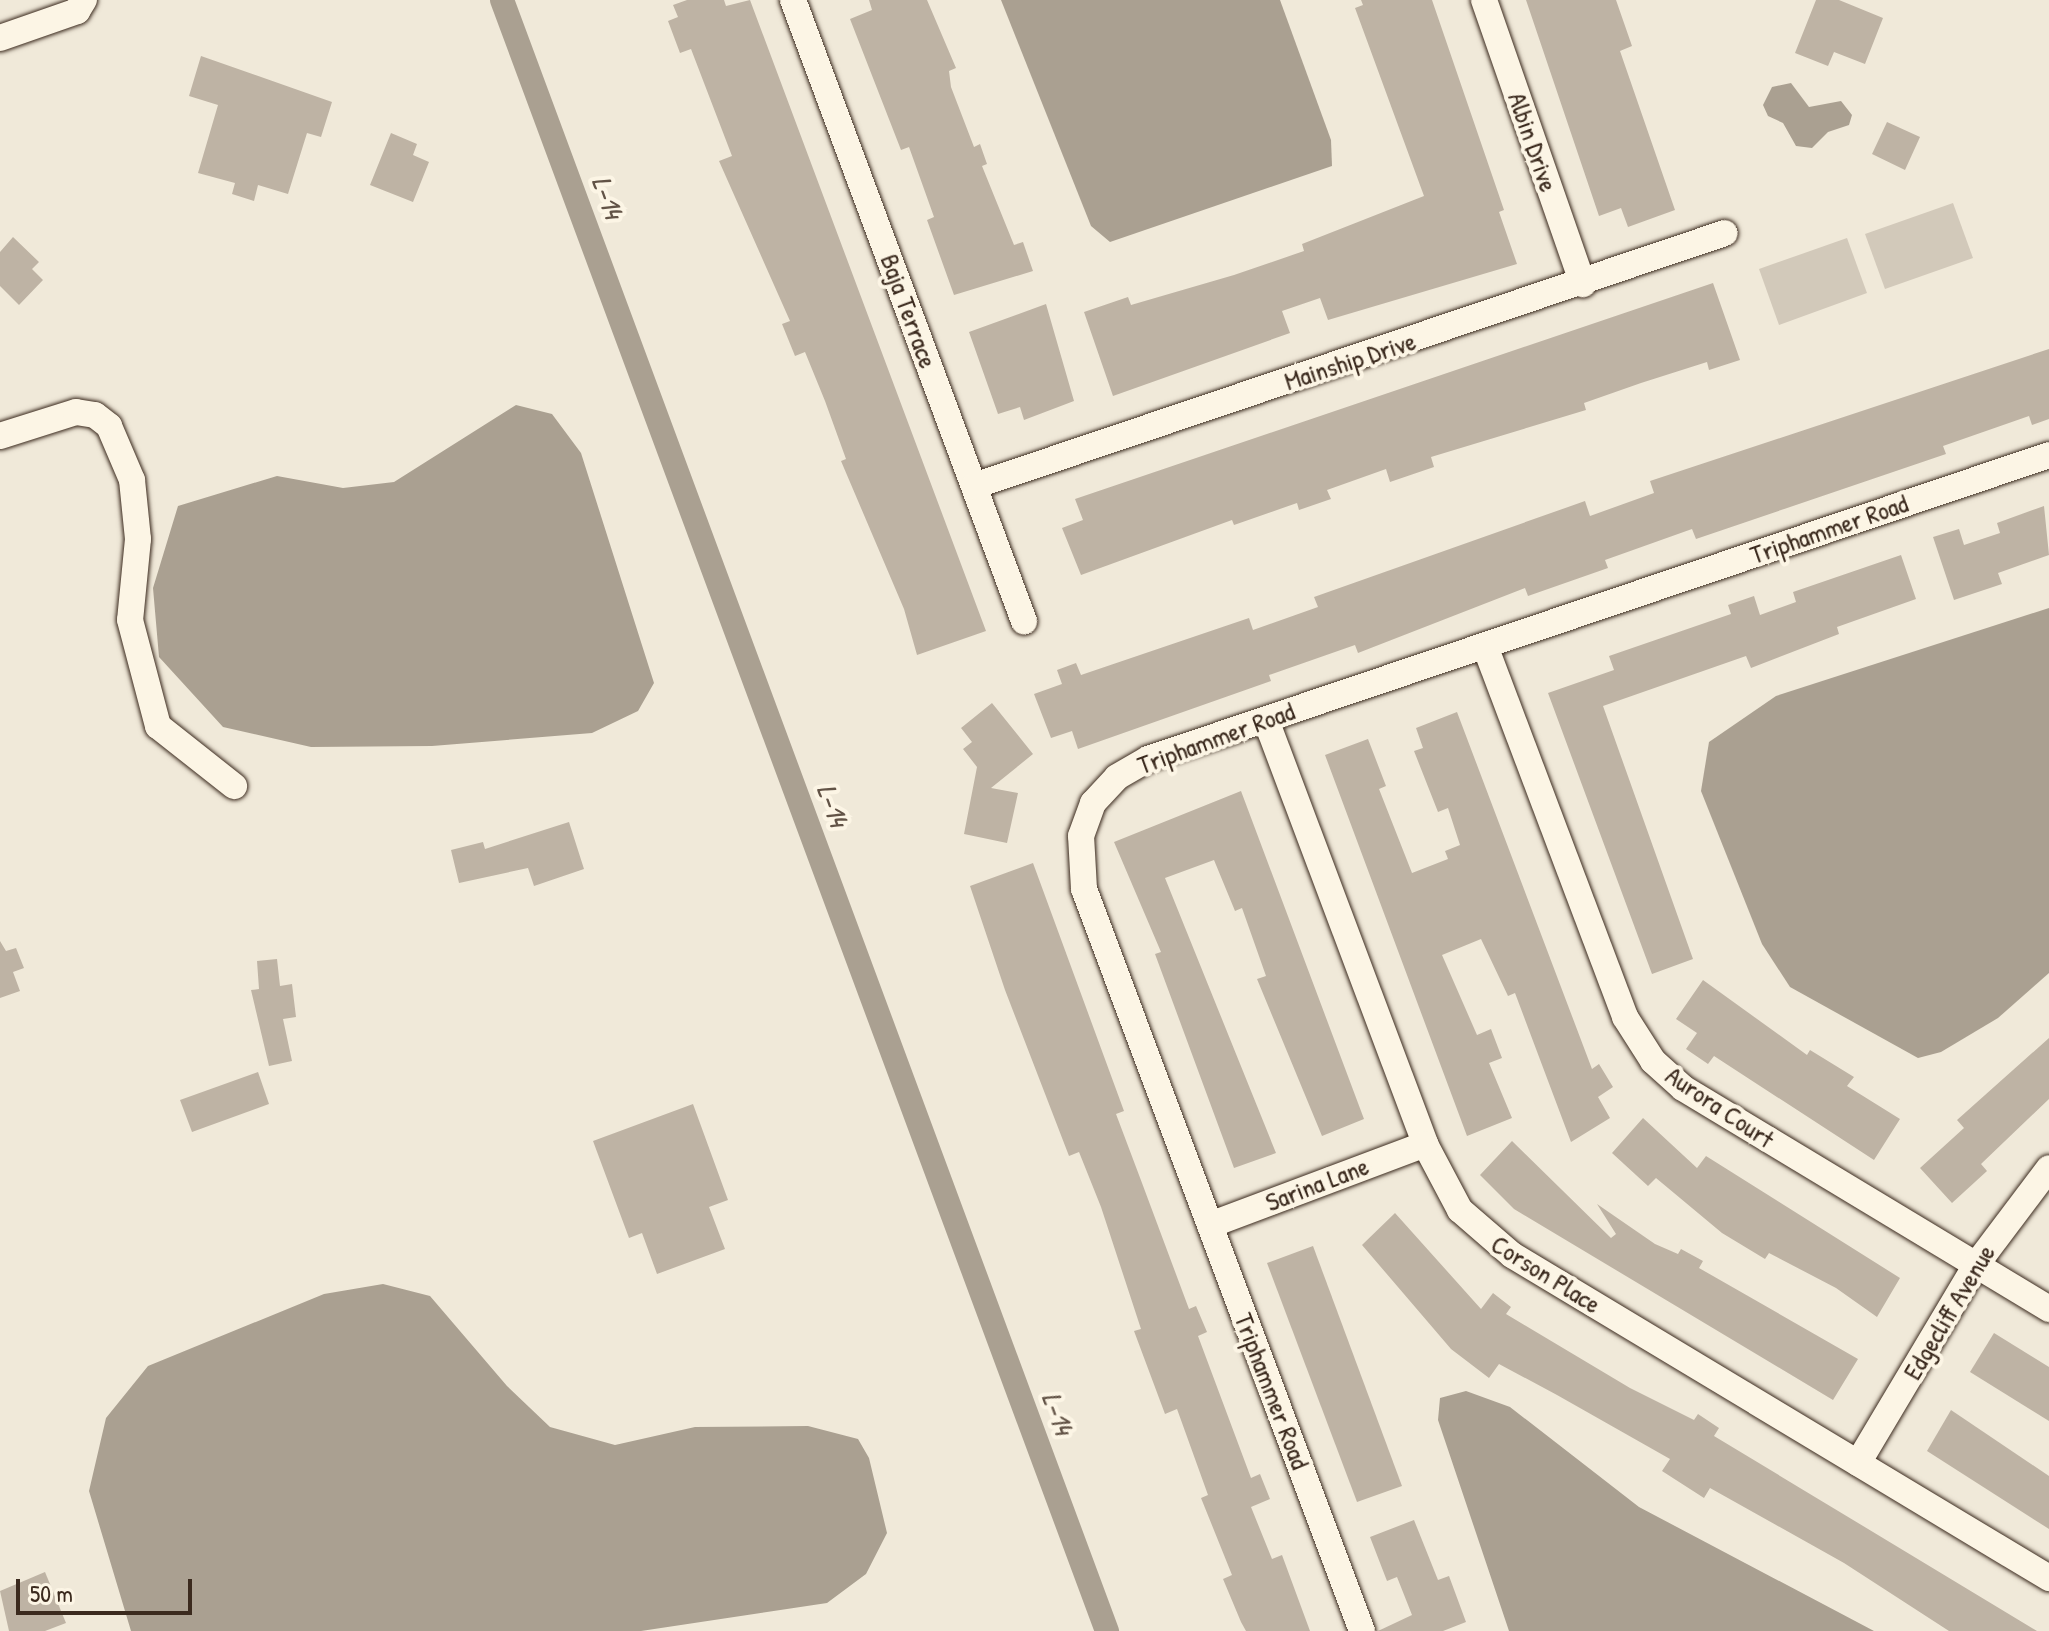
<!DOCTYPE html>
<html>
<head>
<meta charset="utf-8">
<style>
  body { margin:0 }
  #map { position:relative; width:2049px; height:1631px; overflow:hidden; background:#f0e9d9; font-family:"Patrick Hand",sans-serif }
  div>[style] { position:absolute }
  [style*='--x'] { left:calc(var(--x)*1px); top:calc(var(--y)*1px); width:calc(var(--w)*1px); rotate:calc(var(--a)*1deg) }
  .green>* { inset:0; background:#d2c9ba }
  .water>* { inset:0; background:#aaa091 }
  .canal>* { height:24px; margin:-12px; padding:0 12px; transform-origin:12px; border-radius:12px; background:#aaa091 }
  .building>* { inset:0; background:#beb3a4 }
  .roads { filter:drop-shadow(0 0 2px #3b2a1e) drop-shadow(0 0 2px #3b2a1e) }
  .minor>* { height:26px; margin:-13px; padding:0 13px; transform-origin:13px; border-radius:13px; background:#fcf5e5 }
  span { translate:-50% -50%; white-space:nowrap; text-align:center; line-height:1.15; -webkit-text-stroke:8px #fcf5e5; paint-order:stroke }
  .street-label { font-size:26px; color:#3b2a1e }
  .water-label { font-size:28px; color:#625346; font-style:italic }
  .scale { position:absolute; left:16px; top:1579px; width:176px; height:36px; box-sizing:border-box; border:4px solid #3b2a1e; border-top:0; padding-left:10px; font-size:24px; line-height:28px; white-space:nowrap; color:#3b2a1e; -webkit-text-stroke:6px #fcf5e5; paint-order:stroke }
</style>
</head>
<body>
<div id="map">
  <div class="green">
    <i style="clip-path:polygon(1953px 203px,1973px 258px,1885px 289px,1865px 234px)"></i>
    <i style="clip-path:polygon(1847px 238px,1867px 293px,1779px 325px,1759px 269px)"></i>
  </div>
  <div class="water">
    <i style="clip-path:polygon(1001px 0,1280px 0,1331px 140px,1332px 166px,1110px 242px,1091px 226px)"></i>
    <i style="clip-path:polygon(1791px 83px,1809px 107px,1841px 101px,1852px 115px,1849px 125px,1828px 132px,1812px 148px,1796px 146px,1783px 123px,1768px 116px,1763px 105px,1772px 87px)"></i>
    <i style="clip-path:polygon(516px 405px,552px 414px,581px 453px,654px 683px,638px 711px,592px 733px,432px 746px,311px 747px,223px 727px,159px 657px,153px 588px,178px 506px,277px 476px,343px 488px,394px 482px)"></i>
    <i style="clip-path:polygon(2049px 608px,2049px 973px,1998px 1018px,1941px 1052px,1918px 1058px,1790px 987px,1762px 944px,1701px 791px,1709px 742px,1776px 696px)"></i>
    <i style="clip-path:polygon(383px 1284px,430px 1296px,507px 1386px,550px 1427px,615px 1445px,695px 1427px,808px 1426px,858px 1439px,869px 1458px,887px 1533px,866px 1574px,827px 1603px,641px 1631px,131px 1631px,89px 1491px,106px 1418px,148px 1366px,324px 1294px)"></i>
    <i style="clip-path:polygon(1466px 1391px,1510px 1407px,1639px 1507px,1874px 1631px,1509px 1631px,1438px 1420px,1440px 1398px)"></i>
  </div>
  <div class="canal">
    <i style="--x:502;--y:0;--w:1740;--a:69.65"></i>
  </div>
  <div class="building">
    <i style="clip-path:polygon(687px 0,724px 0,726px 6px,750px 0,986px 631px,917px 655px,904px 609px,841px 461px,846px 459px,825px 401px,805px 352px,795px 356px,782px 324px,790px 321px,719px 161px,732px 156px,691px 49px,680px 53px,668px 21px,678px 17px,673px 5px)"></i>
    <i style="clip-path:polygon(869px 0,927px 0,956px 68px,949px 71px,951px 87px,974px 147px,980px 144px,987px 164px,982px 166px,1014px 245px,1023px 242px,1033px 271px,954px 295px,927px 220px,934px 217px,909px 147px,901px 150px,850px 19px,872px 10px)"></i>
    <i style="clip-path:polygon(1361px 0,1432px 0,1504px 210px,1499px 212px,1517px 264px,1328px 320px,1320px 298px,1282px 311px,1290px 333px,1113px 396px,1084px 312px,1128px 297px,1131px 305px,1234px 275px,1304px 251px,1302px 244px,1424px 196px,1355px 8px,1363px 5px)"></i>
    <i style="clip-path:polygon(1526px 0,1616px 0,1632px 46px,1620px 51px,1675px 210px,1628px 227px,1621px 208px,1599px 216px)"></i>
    <i style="clip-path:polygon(1816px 0,1839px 0,1883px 18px,1865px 64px,1834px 52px,1828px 66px,1795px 53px)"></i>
    <i style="clip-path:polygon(201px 56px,332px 102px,321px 137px,307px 133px,288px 194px,258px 185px,254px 201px,232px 194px,235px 183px,198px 173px,218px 105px,189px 96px)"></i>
    <i style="clip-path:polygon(1887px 122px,1920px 137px,1905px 170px,1872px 154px)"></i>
    <i style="clip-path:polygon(391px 133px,417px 144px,413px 155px,429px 162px,413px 202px,370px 185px)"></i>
    <i style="clip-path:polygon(13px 237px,39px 262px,32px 269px,43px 280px,19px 305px,0 286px,0 252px)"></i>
    <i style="clip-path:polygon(1713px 283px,1740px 360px,1709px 370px,1707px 362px,1641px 383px,1584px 403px,1586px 410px,1431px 457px,1434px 467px,1390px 482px,1386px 469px,1327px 490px,1331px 499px,1299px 510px,1297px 503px,1234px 525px,1232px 520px,1081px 575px,1062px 528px,1083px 520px,1075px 499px)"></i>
    <i style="clip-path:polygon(1046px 304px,1074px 401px,1024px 420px,1020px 407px,998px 414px,969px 332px)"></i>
    <i style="clip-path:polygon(2049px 349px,2049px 419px,2032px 425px,2029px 416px,1943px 446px,1946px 454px,1696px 539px,1692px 529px,1605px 560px,1608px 568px,1528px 596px,1525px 588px,1358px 653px,1355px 645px,1269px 675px,1271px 681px,1078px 749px,1072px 731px,1051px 738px,1034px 694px,1062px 684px,1057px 670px,1076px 663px,1081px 675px,1249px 618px,1253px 630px,1318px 607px,1314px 597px,1585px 501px,1590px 516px,1654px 493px,1650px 481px)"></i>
    <i style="clip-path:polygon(2044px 506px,2049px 555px,1998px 573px,2002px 584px,1954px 600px,1933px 537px,1959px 529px,1964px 545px,2000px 533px,1997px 523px)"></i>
    <i style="clip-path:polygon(1901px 555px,1916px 599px,1837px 627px,1839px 634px,1751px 668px,1746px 656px,1603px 706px,1693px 959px,1652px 974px,1548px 693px,1614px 670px,1609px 656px,1731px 614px,1728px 605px,1754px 596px,1760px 615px,1796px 602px,1793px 592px)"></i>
    <i style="clip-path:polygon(992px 703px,1033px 754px,991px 788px,1018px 793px,1007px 843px,964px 834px,977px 767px,963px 749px,972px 742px,961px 728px)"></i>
    <i style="clip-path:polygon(1457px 712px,1592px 1069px,1599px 1064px,1613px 1087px,1598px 1097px,1610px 1118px,1571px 1142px,1515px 993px,1508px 996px,1481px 939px,1442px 955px,1477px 1035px,1491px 1029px,1502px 1058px,1489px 1063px,1512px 1118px,1467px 1136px,1325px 755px,1368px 739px,1386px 786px,1379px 789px,1412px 873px,1448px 859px,1445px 851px,1460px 845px,1448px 808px,1438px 812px,1414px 751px,1423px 748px,1416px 728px)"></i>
    <i style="clip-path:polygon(1241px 791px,1364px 1119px,1322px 1136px,1257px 979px,1266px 976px,1242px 908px,1235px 911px,1214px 860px,1165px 878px,1276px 1153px,1234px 1168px,1155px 954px,1161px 952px,1114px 842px)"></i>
    <i style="clip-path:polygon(569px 822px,584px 869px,534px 886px,528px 868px,459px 883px,451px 850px,483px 842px,485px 849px)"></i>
    <i style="clip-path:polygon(1033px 863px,1124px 1111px,1116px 1114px,1142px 1183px,1189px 1309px,1196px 1306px,1207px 1332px,1198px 1336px,1251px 1478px,1260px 1474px,1270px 1499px,1251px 1507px,1272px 1559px,1282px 1555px,1310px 1631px,1246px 1631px,1241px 1622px,1223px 1579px,1232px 1575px,1201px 1498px,1208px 1495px,1177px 1409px,1165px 1414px,1134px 1331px,1141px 1329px,1101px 1207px,1079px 1152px,1069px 1156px,1005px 990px,970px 886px)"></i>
    <i style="clip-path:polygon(0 941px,6px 951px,16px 948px,24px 968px,13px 972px,20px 991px,0 998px)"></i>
    <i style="clip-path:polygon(277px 959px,280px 986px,292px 984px,296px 1017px,283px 1019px,292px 1061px,269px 1066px,251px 990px,259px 989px,257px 961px)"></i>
    <i style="clip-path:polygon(1703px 980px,1807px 1055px,1810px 1050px,1854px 1077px,1847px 1086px,1900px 1119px,1874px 1160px,1714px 1056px,1708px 1064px,1686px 1049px,1697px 1033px,1676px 1019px)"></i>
    <i style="clip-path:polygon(2049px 1038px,2049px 1099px,1981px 1164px,1987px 1171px,1952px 1203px,1920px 1168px,1964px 1128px,1957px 1120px)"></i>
    <i style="clip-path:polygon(258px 1072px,269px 1104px,192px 1132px,180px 1100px)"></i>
    <i style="clip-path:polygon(693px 1104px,728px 1200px,709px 1207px,725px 1249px,657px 1274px,642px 1233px,629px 1238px,593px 1141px)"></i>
    <i style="clip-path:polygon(1643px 1118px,1697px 1168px,1706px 1156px,1900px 1278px,1877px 1317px,1836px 1288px,1769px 1253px,1765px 1259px,1722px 1233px,1656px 1178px,1648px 1186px,1612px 1153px)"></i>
    <i style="clip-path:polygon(1512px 1141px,1611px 1238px,1616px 1234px,1597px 1204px,1655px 1244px,1678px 1254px,1681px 1249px,1703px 1261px,1699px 1268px,1858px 1359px,1833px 1400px,1514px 1209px,1480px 1175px)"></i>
    <i style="clip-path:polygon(1395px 1213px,1481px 1309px,1493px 1293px,1511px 1307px,1506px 1314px,1630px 1388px,1694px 1420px,1698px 1414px,1719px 1428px,1714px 1436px,2037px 1631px,1949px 1631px,1844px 1563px,1710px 1488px,1704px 1498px,1662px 1471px,1670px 1459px,1557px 1395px,1499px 1364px,1489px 1378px,1451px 1349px,1362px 1245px)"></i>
    <i style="clip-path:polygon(1313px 1246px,1402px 1486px,1357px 1502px,1267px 1263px)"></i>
    <i style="clip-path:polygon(1994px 1333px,2049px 1367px,2049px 1421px,1970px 1372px)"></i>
    <i style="clip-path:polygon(1951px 1410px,2049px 1476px,2049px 1529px,1927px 1451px)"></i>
    <i style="clip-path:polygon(1414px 1520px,1438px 1580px,1449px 1576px,1466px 1622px,1443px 1631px,1378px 1631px,1412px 1615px,1397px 1577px,1387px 1581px,1370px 1537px)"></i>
    <i style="clip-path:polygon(45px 1572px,66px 1623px,45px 1631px,9px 1631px,0 1591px)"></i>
  </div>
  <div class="roads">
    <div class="minor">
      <i style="--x:793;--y:0;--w:663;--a:69.6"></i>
      <i style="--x:1484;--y:0;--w:301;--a:70.8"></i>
      <i style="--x:0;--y:38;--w:82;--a:-19.3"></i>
      <i style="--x:77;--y:11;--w:13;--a:-58"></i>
      <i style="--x:0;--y:436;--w:80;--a:-17.5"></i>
      <i style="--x:76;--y:412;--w:19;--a:9"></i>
      <i style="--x:95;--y:415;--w:18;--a:38"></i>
      <i style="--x:109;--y:426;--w:59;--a:66.9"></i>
      <i style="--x:132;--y:480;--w:59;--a:84.2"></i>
      <i style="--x:138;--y:539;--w:81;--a:95.6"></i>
      <i style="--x:130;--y:620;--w:110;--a:75.2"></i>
      <i style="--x:158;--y:726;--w:97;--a:38.3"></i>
      <i style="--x:974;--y:486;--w:792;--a:-18.62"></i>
      <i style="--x:1485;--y:646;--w:397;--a:69.3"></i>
      <i style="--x:1625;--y:1017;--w:52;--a:57.5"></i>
      <i style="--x:1653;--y:1061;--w:40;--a:42"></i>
      <i style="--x:1683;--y:1088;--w:428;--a:31.1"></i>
      <i style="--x:1266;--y:720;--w:453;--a:69.4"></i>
      <i style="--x:1425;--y:1144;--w:75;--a:62.1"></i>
      <i style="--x:1460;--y:1210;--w:69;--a:40.9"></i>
      <i style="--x:1512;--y:1255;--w:627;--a:31.03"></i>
      <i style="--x:1210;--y:1225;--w:230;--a:-20.6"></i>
      <i style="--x:1858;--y:1463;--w:230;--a:-59.2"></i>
      <i style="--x:1976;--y:1265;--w:121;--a:-53"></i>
      <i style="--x:1362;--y:1631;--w:792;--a:-110.54"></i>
      <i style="--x:1084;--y:889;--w:53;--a:-93.2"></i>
      <i style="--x:1081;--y:836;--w:35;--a:-70"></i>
      <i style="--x:1093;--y:803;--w:35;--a:-47"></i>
      <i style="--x:1117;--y:777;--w:36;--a:-30"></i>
      <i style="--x:1148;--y:759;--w:951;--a:-18.64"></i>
    </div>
  </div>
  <div class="street-label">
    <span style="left:1533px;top:142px;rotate:71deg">Albin Drive</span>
    <span style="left:909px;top:311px;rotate:70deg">Baja Terrace</span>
    <span style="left:1350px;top:361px;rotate:-18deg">Mainship Drive</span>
    <span style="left:1829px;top:529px;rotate:-19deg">Triphammer Road</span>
    <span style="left:1216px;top:738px;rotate:-20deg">Triphammer Road</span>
    <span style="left:1720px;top:1107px;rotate:34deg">Aurora Court</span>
    <span style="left:1317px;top:1184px;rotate:-21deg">Sarina Lane</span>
    <span style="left:1546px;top:1274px;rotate:32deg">Corson Place</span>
    <span style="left:1949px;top:1312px;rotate:-59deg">Edgecliff Avenue</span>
    <span style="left:1272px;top:1391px;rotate:69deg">Triphammer Road</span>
  </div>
  <div class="water-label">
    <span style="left:608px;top:197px;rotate:70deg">L-14</span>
    <span style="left:833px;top:805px;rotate:70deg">L-14</span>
    <span style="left:1058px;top:1413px;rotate:70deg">L-14</span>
  </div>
  <div class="scale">50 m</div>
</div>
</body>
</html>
